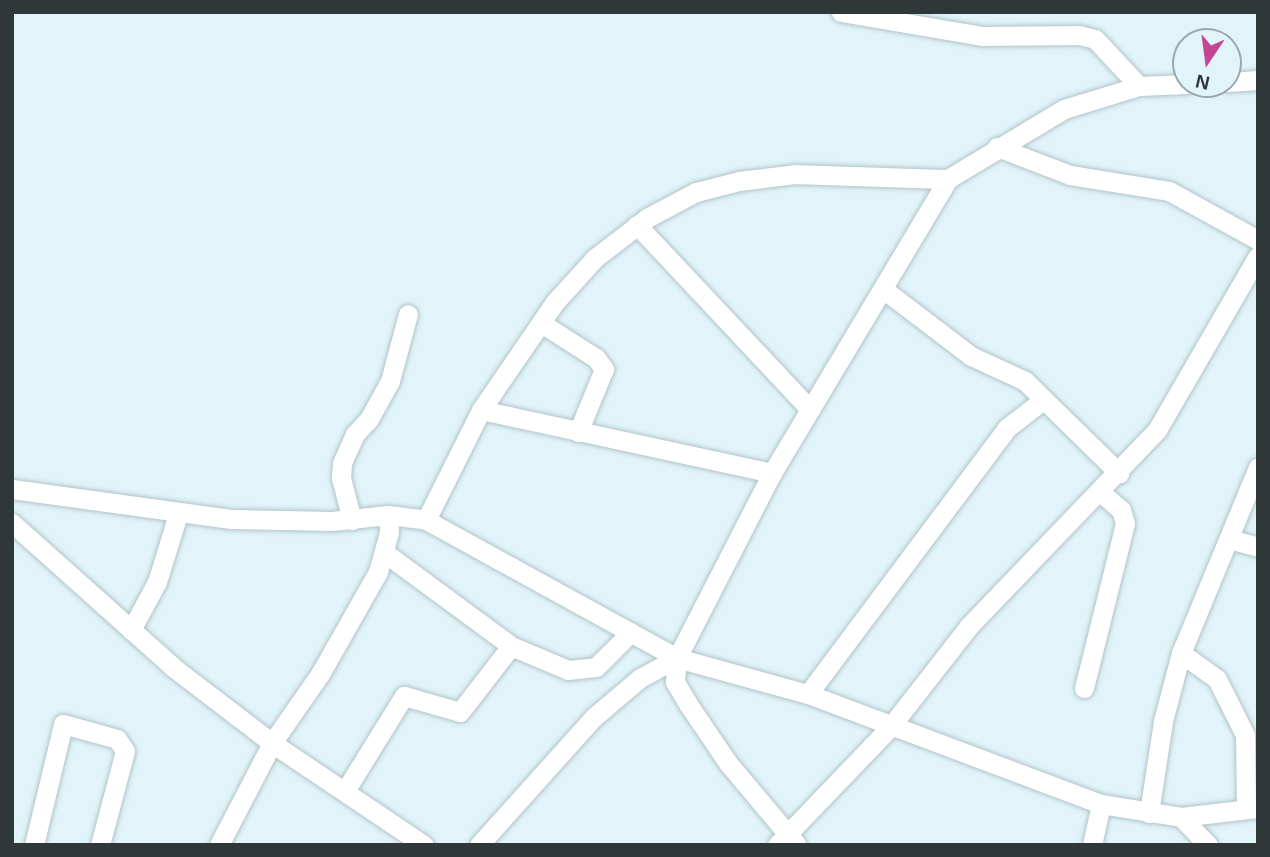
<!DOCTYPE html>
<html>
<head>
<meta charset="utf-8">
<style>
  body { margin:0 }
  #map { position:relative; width:1270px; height:857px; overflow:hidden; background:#e1f4f9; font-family:Helvetica,sans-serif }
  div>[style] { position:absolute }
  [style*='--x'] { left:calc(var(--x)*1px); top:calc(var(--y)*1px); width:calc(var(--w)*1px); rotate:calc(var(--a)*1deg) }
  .roads { filter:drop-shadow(0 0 2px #b1c4c9) drop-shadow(0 0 2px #b1c4c9) }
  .minor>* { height:19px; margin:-9.5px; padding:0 9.5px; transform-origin:9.5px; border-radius:9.5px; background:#fff }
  span { translate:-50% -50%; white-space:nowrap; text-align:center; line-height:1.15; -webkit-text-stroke:5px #e1f4f9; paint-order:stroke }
  .frame { position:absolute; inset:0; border:14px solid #2f3739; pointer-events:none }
  .north { position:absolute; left:1172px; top:28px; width:70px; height:70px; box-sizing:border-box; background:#e1f4f9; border:2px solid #9aa8ac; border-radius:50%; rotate:193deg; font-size:19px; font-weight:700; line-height:28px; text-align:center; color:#2f3739 }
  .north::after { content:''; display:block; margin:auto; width:24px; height:32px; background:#c34593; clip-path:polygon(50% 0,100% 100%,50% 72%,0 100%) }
</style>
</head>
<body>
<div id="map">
  <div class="roads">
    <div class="minor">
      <i style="--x:841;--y:12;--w:144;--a:9.6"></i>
      <i style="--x:983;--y:36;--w:96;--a:-0.6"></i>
      <i style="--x:1079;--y:35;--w:16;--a:14"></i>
      <i style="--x:1095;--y:39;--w:64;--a:46.9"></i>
      <i style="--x:1228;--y:82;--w:30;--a:-4"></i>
      <i style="--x:1186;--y:84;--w:47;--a:177.6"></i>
      <i style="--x:1139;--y:86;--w:78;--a:163"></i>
      <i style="--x:1064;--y:109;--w:135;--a:148.9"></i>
      <i style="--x:948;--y:179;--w:343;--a:120.9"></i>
      <i style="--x:772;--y:473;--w:208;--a:117.2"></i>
      <i style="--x:677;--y:658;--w:136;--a:15.4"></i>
      <i style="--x:808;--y:694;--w:313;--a:20.6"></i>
      <i style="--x:1101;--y:804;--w:81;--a:9.2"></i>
      <i style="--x:1181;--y:817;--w:78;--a:-6.7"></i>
      <i style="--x:997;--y:147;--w:78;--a:21"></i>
      <i style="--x:1070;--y:175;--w:100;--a:9.2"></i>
      <i style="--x:1169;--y:191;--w:102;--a:28.8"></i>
      <i style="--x:637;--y:225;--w:253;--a:46.8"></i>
      <i style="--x:883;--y:289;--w:111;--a:37.3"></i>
      <i style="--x:971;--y:356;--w:60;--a:24.8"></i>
      <i style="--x:1025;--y:381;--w:132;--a:44.4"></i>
      <i style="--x:541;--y:323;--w:65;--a:32.5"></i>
      <i style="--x:596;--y:358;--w:14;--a:54"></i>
      <i style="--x:604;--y:369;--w:68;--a:112.4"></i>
      <i style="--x:481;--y:410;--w:298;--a:12.2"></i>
      <i style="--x:12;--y:489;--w:221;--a:7.8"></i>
      <i style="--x:231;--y:519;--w:101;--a:1.1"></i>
      <i style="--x:332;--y:521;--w:56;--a:-6.1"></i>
      <i style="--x:388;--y:515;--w:38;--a:7"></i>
      <i style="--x:426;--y:520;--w:123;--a:-63.4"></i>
      <i style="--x:481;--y:410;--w:131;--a:-55.6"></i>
      <i style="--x:555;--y:302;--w:59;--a:-47.7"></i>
      <i style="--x:595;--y:258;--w:66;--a:-37.6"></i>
      <i style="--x:647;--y:218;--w:55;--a:-28"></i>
      <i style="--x:696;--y:192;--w:44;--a:-14.3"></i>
      <i style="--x:739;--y:181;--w:56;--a:-7.1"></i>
      <i style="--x:795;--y:174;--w:153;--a:1.9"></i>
      <i style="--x:352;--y:520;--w:43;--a:-104.7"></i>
      <i style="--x:341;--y:478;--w:15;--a:-86"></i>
      <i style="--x:342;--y:463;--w:32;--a:-66"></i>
      <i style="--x:355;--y:434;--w:21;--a:-47"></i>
      <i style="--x:369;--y:419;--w:43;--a:-61.1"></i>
      <i style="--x:390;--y:381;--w:69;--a:-75"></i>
      <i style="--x:426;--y:520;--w:286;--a:28.8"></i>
      <i style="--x:12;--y:523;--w:217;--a:41.8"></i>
      <i style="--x:174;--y:668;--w:123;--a:37.4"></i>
      <i style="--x:272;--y:743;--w:183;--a:33.9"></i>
      <i style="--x:1229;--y:539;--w:30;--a:15"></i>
      <i style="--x:385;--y:553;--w:157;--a:36.4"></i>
      <i style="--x:511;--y:646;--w:62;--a:22.8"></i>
      <i style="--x:568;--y:670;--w:28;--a:-6"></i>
      <i style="--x:596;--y:667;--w:49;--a:-45"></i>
      <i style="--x:131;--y:630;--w:55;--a:-61.6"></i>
      <i style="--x:157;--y:582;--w:71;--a:-72.8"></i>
      <i style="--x:1181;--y:653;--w:44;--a:35.8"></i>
      <i style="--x:1217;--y:679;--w:63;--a:63.4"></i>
      <i style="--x:1245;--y:735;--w:71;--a:89.2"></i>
      <i style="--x:1084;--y:688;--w:170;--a:-76"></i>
      <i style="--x:1125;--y:523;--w:14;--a:-107"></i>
      <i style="--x:1121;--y:510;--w:28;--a:-139"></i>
      <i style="--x:808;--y:694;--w:332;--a:-53.2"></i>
      <i style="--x:1007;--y:428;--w:46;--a:-37.9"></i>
      <i style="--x:345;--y:791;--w:112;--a:-58.2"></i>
      <i style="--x:404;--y:696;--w:58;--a:15.9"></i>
      <i style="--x:460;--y:712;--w:83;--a:-52.3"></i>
      <i style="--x:1149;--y:813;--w:93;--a:-81.3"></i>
      <i style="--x:1163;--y:721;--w:70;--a:-75.2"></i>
      <i style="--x:1181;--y:653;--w:201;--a:-67.5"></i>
      <i style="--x:1181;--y:817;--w:39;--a:46"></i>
      <i style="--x:34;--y:845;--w:124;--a:-76.5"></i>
      <i style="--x:63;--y:724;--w:56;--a:15.5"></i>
      <i style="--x:117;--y:739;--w:14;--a:56"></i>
      <i style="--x:125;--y:751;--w:97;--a:104.9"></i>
      <i style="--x:219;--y:845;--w:115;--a:-62.5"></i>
      <i style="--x:272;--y:743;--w:84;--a:-55.2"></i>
      <i style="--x:320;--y:674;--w:117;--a:-60.4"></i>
      <i style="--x:378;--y:572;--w:41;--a:-74.6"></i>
      <i style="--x:389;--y:532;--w:17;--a:-93"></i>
      <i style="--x:479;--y:845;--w:172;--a:-48.1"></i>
      <i style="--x:594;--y:717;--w:60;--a:-40.3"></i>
      <i style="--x:640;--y:678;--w:42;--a:-28.4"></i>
      <i style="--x:677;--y:658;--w:24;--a:95"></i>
      <i style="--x:675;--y:682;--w:26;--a:59"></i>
      <i style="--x:688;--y:704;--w:71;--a:55.9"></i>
      <i style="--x:728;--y:763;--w:106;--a:50"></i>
      <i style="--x:777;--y:845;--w:165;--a:-46.2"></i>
      <i style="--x:891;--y:726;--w:127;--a:-52"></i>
      <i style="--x:969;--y:626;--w:272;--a:-46.2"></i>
      <i style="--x:1157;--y:430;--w:201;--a:-59.9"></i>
      <i style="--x:1092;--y:845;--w:42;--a:-77.6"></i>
    </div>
  </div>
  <div class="frame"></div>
  <div class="north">N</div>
</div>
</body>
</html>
